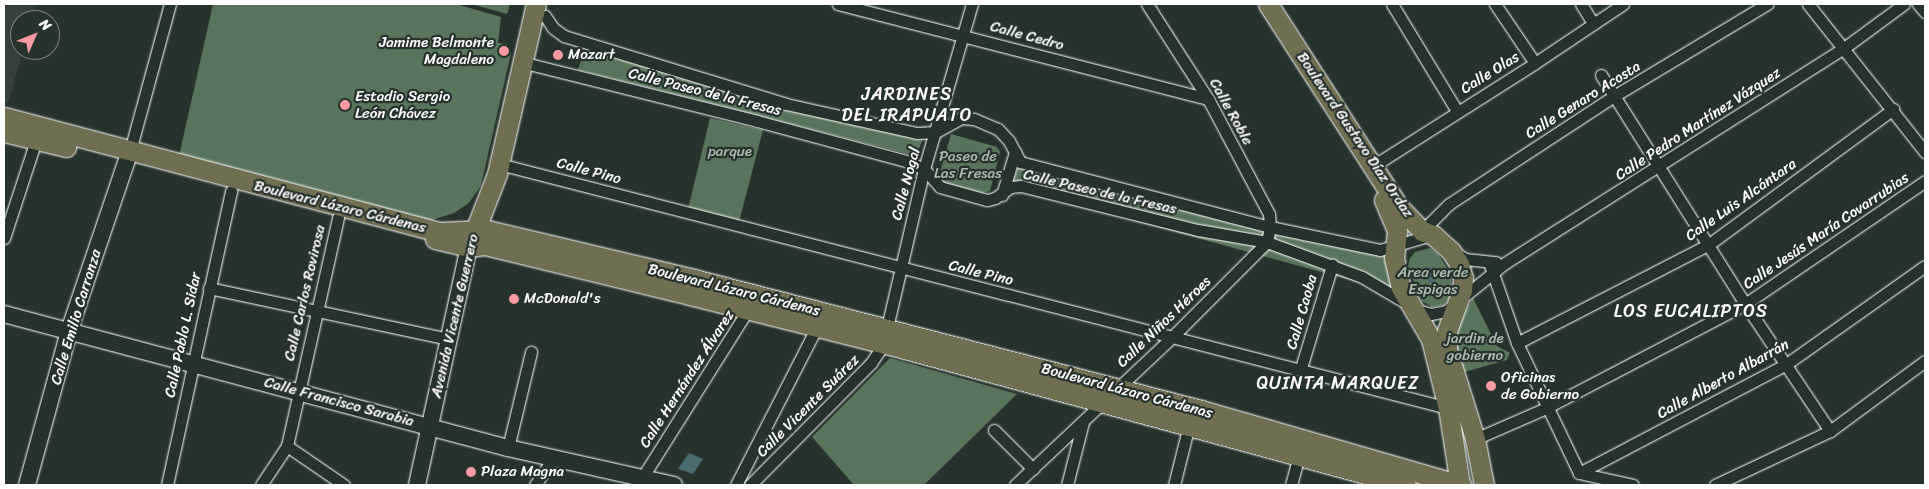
<!DOCTYPE html>
<html>
<head>
<meta charset="utf-8">
<style>
  body { margin:0 }
  #map { position:relative; width:1929px; height:489px; overflow:hidden; background:#26332d; font-family:Sriracha,sans-serif }
  div>[style] { position:absolute }
  [style*='--x'] { left:calc(var(--x)*1px); top:calc(var(--y)*1px); width:calc(var(--w)*1px); rotate:calc(var(--a)*1deg) }
  .built>* { inset:0; background:#373f3e }
  .green>* { inset:0; background:#58745b }
  .water>* { inset:0; background:#4a6c71 }
  .roads { filter:drop-shadow(0 0 1px #fff) drop-shadow(0 0 1px #fff) }
  .street>* { height:11px; margin:-5.5px; padding:0 5.5px; transform-origin:5.5px; border-radius:5.5px; background:#26332d }
  .secondary>* { height:16px; margin:-8px; padding:0 8px; transform-origin:8px; border-radius:8px; background:#26332d }
  .primary>* { height:19px; margin:-9.5px; padding:0 9.5px; transform-origin:9.5px; border-radius:9.5px; background:#716f52 }
  .dots>* { width:14px; height:14px; translate:-50% -50%; box-sizing:border-box; border:2px solid #26332d; border-radius:50% }
  span { translate:-50% -50%; white-space:nowrap; text-align:center; line-height:1.15; -webkit-text-stroke:4.5px #26332d; paint-order:stroke }
  .street-label { font-size:15px; color:#fff }
  .poi-label { font-size:15px; color:#fff }
  .right { translate:-100% -50%; text-align:right }
  .left { translate:0 -50%; text-align:left }
  .park-label { font-size:15px; color:#acbaad }
  .quarter-label { font-size:18px; color:#fff; letter-spacing:1px }
  .frame { position:absolute; inset:0; border:5px solid #fff; pointer-events:none }
  .north { position:absolute; left:10px; top:10px; width:50px; height:50px; box-sizing:border-box; background:#26332d; border:1px solid #7d8581; border-radius:50%; rotate:46deg; font-size:14px; font-weight:700; line-height:20px; text-align:center; color:#fff }
  .north::after { content:''; display:block; margin:auto; width:18px; height:22px; background:#ff9aa2; clip-path:polygon(50% 0,100% 100%,50% 72%,0 100%) }
</style>
</head>
<body>
<div id="map">
  <div class="built">
    <i style="clip-path:polygon(4px 4px,36px 4px,31px 20px,20px 20px,20px 50px,23px 50px,8px 103px,4px 102px)"></i>
  </div>
  <div class="green">
    <i style="clip-path:polygon(213px 4px,456px 4px,501px 17px,498px 43px,507px 44px,511px 53px,481px 185px,469px 203px,454px 213px,429px 221px,179px 156px)"></i>
    <i style="clip-path:polygon(471px 4px,510px 4px,507px 14px)"></i>
    <i style="clip-path:polygon(585px 48px,923px 139px,916px 156px,578px 70px)"></i>
    <i style="clip-path:polygon(710px 118px,763px 130px,739px 222px,688px 209px)"></i>
    <i style="clip-path:polygon(951px 134px,997px 147px,1000px 152px,990px 191px,982px 193px,943px 184px,938px 179px)"></i>
    <i style="clip-path:polygon(1020px 162px,1388px 256px,1398px 293px,1011px 187px)"></i>
    <i style="clip-path:polygon(1430px 248px,1438px 254px,1451px 274px,1452px 288px,1450px 297px,1444px 305px,1432px 307px,1422px 301px,1408px 267px,1410px 258px,1415px 252px)"></i>
    <i style="clip-path:polygon(1473px 298px,1497px 346px,1510px 353px,1507px 360px,1461px 373px,1454px 344px,1459px 322px)"></i>
    <i style="clip-path:polygon(890px 358px,1017px 394px,924px 485px,854px 485px,812px 437px)"></i>
  </div>
  <div class="water">
    <i style="clip-path:polygon(1426px 266px,1433px 267px,1437px 277px,1436px 285px,1429px 282px,1425px 273px)"></i>
    <i style="clip-path:polygon(689px 453px,703px 459px,693px 474px,678px 469px)"></i>
  </div>
  <div class="roads">
    <div class="street">
      <i style="--x:838;--y:4;--w:382;--a:14.4"></i>
      <i style="--x:1392;--y:4;--w:125;--a:58.7"></i>
      <i style="--x:1495;--y:4;--w:71;--a:55.9"></i>
      <i style="--x:1581;--y:4;--w:22;--a:58"></i>
      <i style="--x:1808;--y:4;--w:189;--a:51.7"></i>
      <i style="--x:1918;--y:4;--w:11;--a:49"></i>
      <i style="--x:545;--y:16;--w:14;--a:56"></i>
      <i style="--x:553;--y:28;--w:14;--a:36"></i>
      <i style="--x:564;--y:36;--w:232;--a:17"></i>
      <i style="--x:786;--y:104;--w:134;--a:12.5"></i>
      <i style="--x:917;--y:133;--w:19;--a:-3"></i>
      <i style="--x:936;--y:132;--w:29;--a:-29"></i>
      <i style="--x:961;--y:118;--w:13;--a:4"></i>
      <i style="--x:974;--y:119;--w:26;--a:23"></i>
      <i style="--x:998;--y:129;--w:16;--a:47"></i>
      <i style="--x:1009;--y:141;--w:24;--a:62"></i>
      <i style="--x:1020;--y:162;--w:258;--a:14.6"></i>
      <i style="--x:1270;--y:227;--w:112;--a:11.8"></i>
      <i style="--x:1380;--y:250;--w:53;--a:-16.4"></i>
      <i style="--x:533;--y:65;--w:231;--a:14"></i>
      <i style="--x:757;--y:121;--w:154;--a:15"></i>
      <i style="--x:906;--y:161;--w:20;--a:24"></i>
      <i style="--x:924;--y:169;--w:24;--a:48"></i>
      <i style="--x:940;--y:187;--w:49;--a:15.5"></i>
      <i style="--x:987;--y:200;--w:8;--a:-14"></i>
      <i style="--x:995;--y:198;--w:19;--a:-35"></i>
      <i style="--x:1011;--y:187;--w:10;--a:-6"></i>
      <i style="--x:1021;--y:186;--w:182;--a:14"></i>
      <i style="--x:1198;--y:230;--w:70;--a:9.9"></i>
      <i style="--x:1267;--y:242;--w:101;--a:20.2"></i>
      <i style="--x:1362;--y:277;--w:67;--a:30.4"></i>
      <i style="--x:1420;--y:311;--w:11;--a:15"></i>
      <i style="--x:1431;--y:314;--w:15;--a:-11"></i>
      <i style="--x:1446;--y:311;--w:76;--a:-39.1"></i>
      <i style="--x:1505;--y:263;--w:401;--a:-32.4"></i>
      <i style="--x:1844;--y:48;--w:74;--a:-36.3"></i>
      <i style="--x:1601;--y:75;--w:271;--a:57.8"></i>
      <i style="--x:1745;--y:304;--w:153;--a:56.2"></i>
      <i style="--x:130;--y:151;--w:152;--a:-74.8"></i>
      <i style="--x:507;--y:166;--w:972;--a:14.42"></i>
      <i style="--x:1373;--y:166;--w:192;--a:-32.4"></i>
      <i style="--x:1535;--y:63;--w:106;--a:-33.8"></i>
      <i style="--x:1002;--y:195;--w:45;--a:-73.2"></i>
      <i style="--x:1422;--y:231;--w:38;--a:-45"></i>
      <i style="--x:1449;--y:204;--w:197;--a:-33.2"></i>
      <i style="--x:1614;--y:96;--w:179;--a:-31"></i>
      <i style="--x:4;--y:238;--w:103;--a:-71.9"></i>
      <i style="--x:1454;--y:252;--w:13;--a:32"></i>
      <i style="--x:1465;--y:259;--w:31;--a:6"></i>
      <i style="--x:1489;--y:262;--w:86;--a:70.9"></i>
      <i style="--x:1517;--y:343;--w:144;--a:64.5"></i>
      <i style="--x:209;--y:288;--w:245;--a:12"></i>
      <i style="--x:1517;--y:343;--w:215;--a:-27.2"></i>
      <i style="--x:1708;--y:245;--w:230;--a:-36.3"></i>
      <i style="--x:1301;--y:368;--w:108;--a:-73.2"></i>
      <i style="--x:994;--y:430;--w:55;--a:45"></i>
      <i style="--x:1475;--y:439;--w:77;--a:-23.6"></i>
      <i style="--x:1546;--y:408;--w:225;--a:-27.6"></i>
      <i style="--x:1745;--y:304;--w:218;--a:-34.3"></i>
      <i style="--x:287;--y:446;--w:69;--a:34.4"></i>
      <i style="--x:508;--y:448;--w:99;--a:-76.5"></i>
      <i style="--x:1579;--y:473;--w:233;--a:-27.7"></i>
      <i style="--x:1785;--y:365;--w:171;--a:-35.3"></i>
      <i style="--x:1579;--y:473;--w:55;--a:12.5"></i>
      <i style="--x:642;--y:478;--w:204;--a:-57.8"></i>
      <i style="--x:167;--y:485;--w:301;--a:-77.7"></i>
      <i style="--x:261;--y:485;--w:47;--a:-56.3"></i>
      <i style="--x:287;--y:446;--w:234;--a:-77.4"></i>
      <i style="--x:535;--y:485;--w:32;--a:-56"></i>
      <i style="--x:736;--y:485;--w:178;--a:-62.9"></i>
      <i style="--x:750;--y:485;--w:172;--a:-45.2"></i>
      <i style="--x:871;--y:363;--w:22;--a:-56"></i>
      <i style="--x:883;--y:345;--w:181;--a:-76.9"></i>
      <i style="--x:924;--y:169;--w:172;--a:-73.8"></i>
      <i style="--x:1015;--y:485;--w:217;--a:-43.3"></i>
      <i style="--x:1173;--y:336;--w:133;--a:-45"></i>
      <i style="--x:1267;--y:242;--w:15;--a:-79"></i>
      <i style="--x:1270;--y:227;--w:13;--a:-94"></i>
      <i style="--x:1269;--y:214;--w:130;--a:-117.9"></i>
      <i style="--x:1208;--y:99;--w:113;--a:-122.7"></i>
      <i style="--x:1067;--y:485;--w:65;--a:-75.7"></i>
      <i style="--x:1174;--y:485;--w:66;--a:-76"></i>
      <i style="--x:1291;--y:485;--w:31;--a:-75"></i>
      <i style="--x:1715;--y:485;--w:127;--a:-25.2"></i>
      <i style="--x:1830;--y:431;--w:118;--a:-36.4"></i>
    </div>
    <div class="secondary">
      <i style="--x:4;--y:314;--w:522;--a:14.89"></i>
      <i style="--x:508;--y:448;--w:170;--a:12.6"></i>
      <i style="--x:27;--y:485;--w:160;--a:-74.7"></i>
      <i style="--x:69;--y:331;--w:190;--a:-71.3"></i>
      <i style="--x:417;--y:485;--w:244;--a:-77.7"></i>
    </div>
    <div class="primary">
      <i style="--x:1268;--y:4;--w:242;--a:57.2"></i>
      <i style="--x:1399;--y:207;--w:33;--a:46"></i>
      <i style="--x:1422;--y:231;--w:12;--a:20"></i>
      <i style="--x:1433;--y:235;--w:24;--a:42"></i>
      <i style="--x:1451;--y:251;--w:15;--a:58"></i>
      <i style="--x:1459;--y:264;--w:15;--a:74"></i>
      <i style="--x:1463;--y:278;--w:12;--a:95"></i>
      <i style="--x:1462;--y:290;--w:44;--a:110.1"></i>
      <i style="--x:1447;--y:331;--w:18;--a:90"></i>
      <i style="--x:1447;--y:349;--w:94;--a:72.7"></i>
      <i style="--x:1475;--y:439;--w:47;--a:78.9"></i>
      <i style="--x:4;--y:117;--w:449;--a:14.8"></i>
      <i style="--x:438;--y:232;--w:49;--a:-2.3"></i>
      <i style="--x:487;--y:230;--w:213;--a:13.3"></i>
      <i style="--x:694;--y:279;--w:524;--a:14.49"></i>
      <i style="--x:1201;--y:410;--w:271;--a:16.1"></i>
      <i style="--x:4;--y:132;--w:64;--a:13.6"></i>
      <i style="--x:1384;--y:200;--w:34;--a:67"></i>
      <i style="--x:1397;--y:231;--w:27;--a:96"></i>
      <i style="--x:1394;--y:258;--w:31;--a:77"></i>
      <i style="--x:1401;--y:288;--w:59;--a:59.5"></i>
      <i style="--x:1431;--y:339;--w:71;--a:76.2"></i>
      <i style="--x:1448;--y:408;--w:78;--a:81.1"></i>
      <i style="--x:435;--y:239;--w:35;--a:13"></i>
      <i style="--x:469;--y:247;--w:16;--a:-7"></i>
      <i style="--x:485;--y:245;--w:211;--a:13.7"></i>
      <i style="--x:690;--y:295;--w:222;--a:14.1"></i>
      <i style="--x:905;--y:349;--w:519;--a:15.19"></i>
      <i style="--x:471;--y:241;--w:72;--a:-68.8"></i>
      <i style="--x:497;--y:174;--w:174;--a:-77.1"></i>
    </div>
  </div>
  <div class="dots">
    <i style="left:504px;top:51px;background:#ff9aa2"></i>
    <i style="left:558px;top:55px;background:#ff9aa2"></i>
    <i style="left:345px;top:105px;background:#ff9aa2"></i>
    <i style="left:514px;top:299px;background:#ff9aa2"></i>
    <i style="left:1491px;top:386px;background:#ff9aa2"></i>
    <i style="left:471px;top:472px;background:#ff9aa2"></i>
  </div>
  <div class="street-label">
    <span style="left:1027px;top:36px;rotate:15deg">Calle Cedro</span>
    <span style="left:1490px;top:73px;rotate:-32deg">Calle Olas</span>
    <span style="left:705px;top:92px;rotate:14deg">Calle Paseo de la Fresas</span>
    <span style="left:1583px;top:100px;rotate:-32deg">Calle Genaro Acosta</span>
    <span style="left:1231px;top:112px;rotate:61deg">Calle Roble</span>
    <span style="left:1698px;top:124px;rotate:-33deg">Calle Pedro Martínez Vázquez</span>
    <span style="left:1355px;top:135px;rotate:56deg">Boulevard Gustavo Díaz Ordaz</span>
    <span style="left:589px;top:171px;rotate:15deg">Calle Pino</span>
    <span style="left:906px;top:184px;rotate:-75deg">Calle Nogal</span>
    <span style="left:1100px;top:192px;rotate:13deg">Calle Paseo de la Fresas</span>
    <span style="left:1741px;top:200px;rotate:-35deg">Calle Luis Alcántara</span>
    <span style="left:340px;top:207px;rotate:14deg">Boulevard Lázaro Cárdenas</span>
    <span style="left:1826px;top:231px;rotate:-34deg">Calle Jesús María Covarrubias</span>
    <span style="left:981px;top:273px;rotate:14deg">Calle Pino</span>
    <span style="left:734px;top:290px;rotate:14deg">Boulevard Lázaro Cárdenas</span>
    <span style="left:305px;top:293px;rotate:-77deg">Calle Carlos Rovirosa</span>
    <span style="left:1302px;top:312px;rotate:-74deg">Calle Caoba</span>
    <span style="left:455px;top:316px;rotate:-77deg">Avenida Vicente Guerrero</span>
    <span style="left:76px;top:317px;rotate:-73deg">Calle Emilio Carranza</span>
    <span style="left:1164px;top:322px;rotate:-44deg">Calle Niños Héroes</span>
    <span style="left:183px;top:335px;rotate:-78deg">Calle Pablo L. Sidar</span>
    <span style="left:687px;top:379px;rotate:-57deg">Calle Hernández Álvarez</span>
    <span style="left:1723px;top:379px;rotate:-29deg">Calle Alberto Albarrán</span>
    <span style="left:1127px;top:391px;rotate:15deg">Boulevard Lázaro Cárdenas</span>
    <span style="left:339px;top:402px;rotate:15deg">Calle Francisco Sarabia</span>
    <span style="left:808px;top:406px;rotate:-45deg">Calle Vicente Suárez</span>
  </div>
  <div class="poi-label">
    <span class="right" style="left:494px;top:51px">Jamime Belmonte<br>Magdaleno</span>
    <span class="left" style="left:568px;top:55px">Mozart</span>
    <span class="left" style="left:355px;top:105px">Estadio Sergio<br>León Chávez</span>
    <span class="left" style="left:524px;top:299px">McDonald's</span>
    <span class="left" style="left:1501px;top:386px">Oficinas<br>de Gobierno</span>
    <span class="left" style="left:481px;top:472px">Plaza Magna</span>
  </div>
  <div class="park-label">
    <span style="left:730px;top:152px">parque</span>
    <span style="left:968px;top:165px">Paseo de<br>Las Fresas</span>
    <span style="left:1433px;top:281px">Area verde<br>Espigas</span>
    <span style="left:1475px;top:347px">jardin de<br>gobierno</span>
  </div>
  <div class="quarter-label">
    <span style="left:907px;top:105px">JARDINES<br>DEL IRAPUATO</span>
    <span style="left:1691px;top:311px">LOS EUCALIPTOS</span>
    <span style="left:1338px;top:383px">QUINTA MARQUEZ</span>
  </div>
  <div class="frame"></div>
  <div class="north">N</div>
</div>
</body>
</html>
